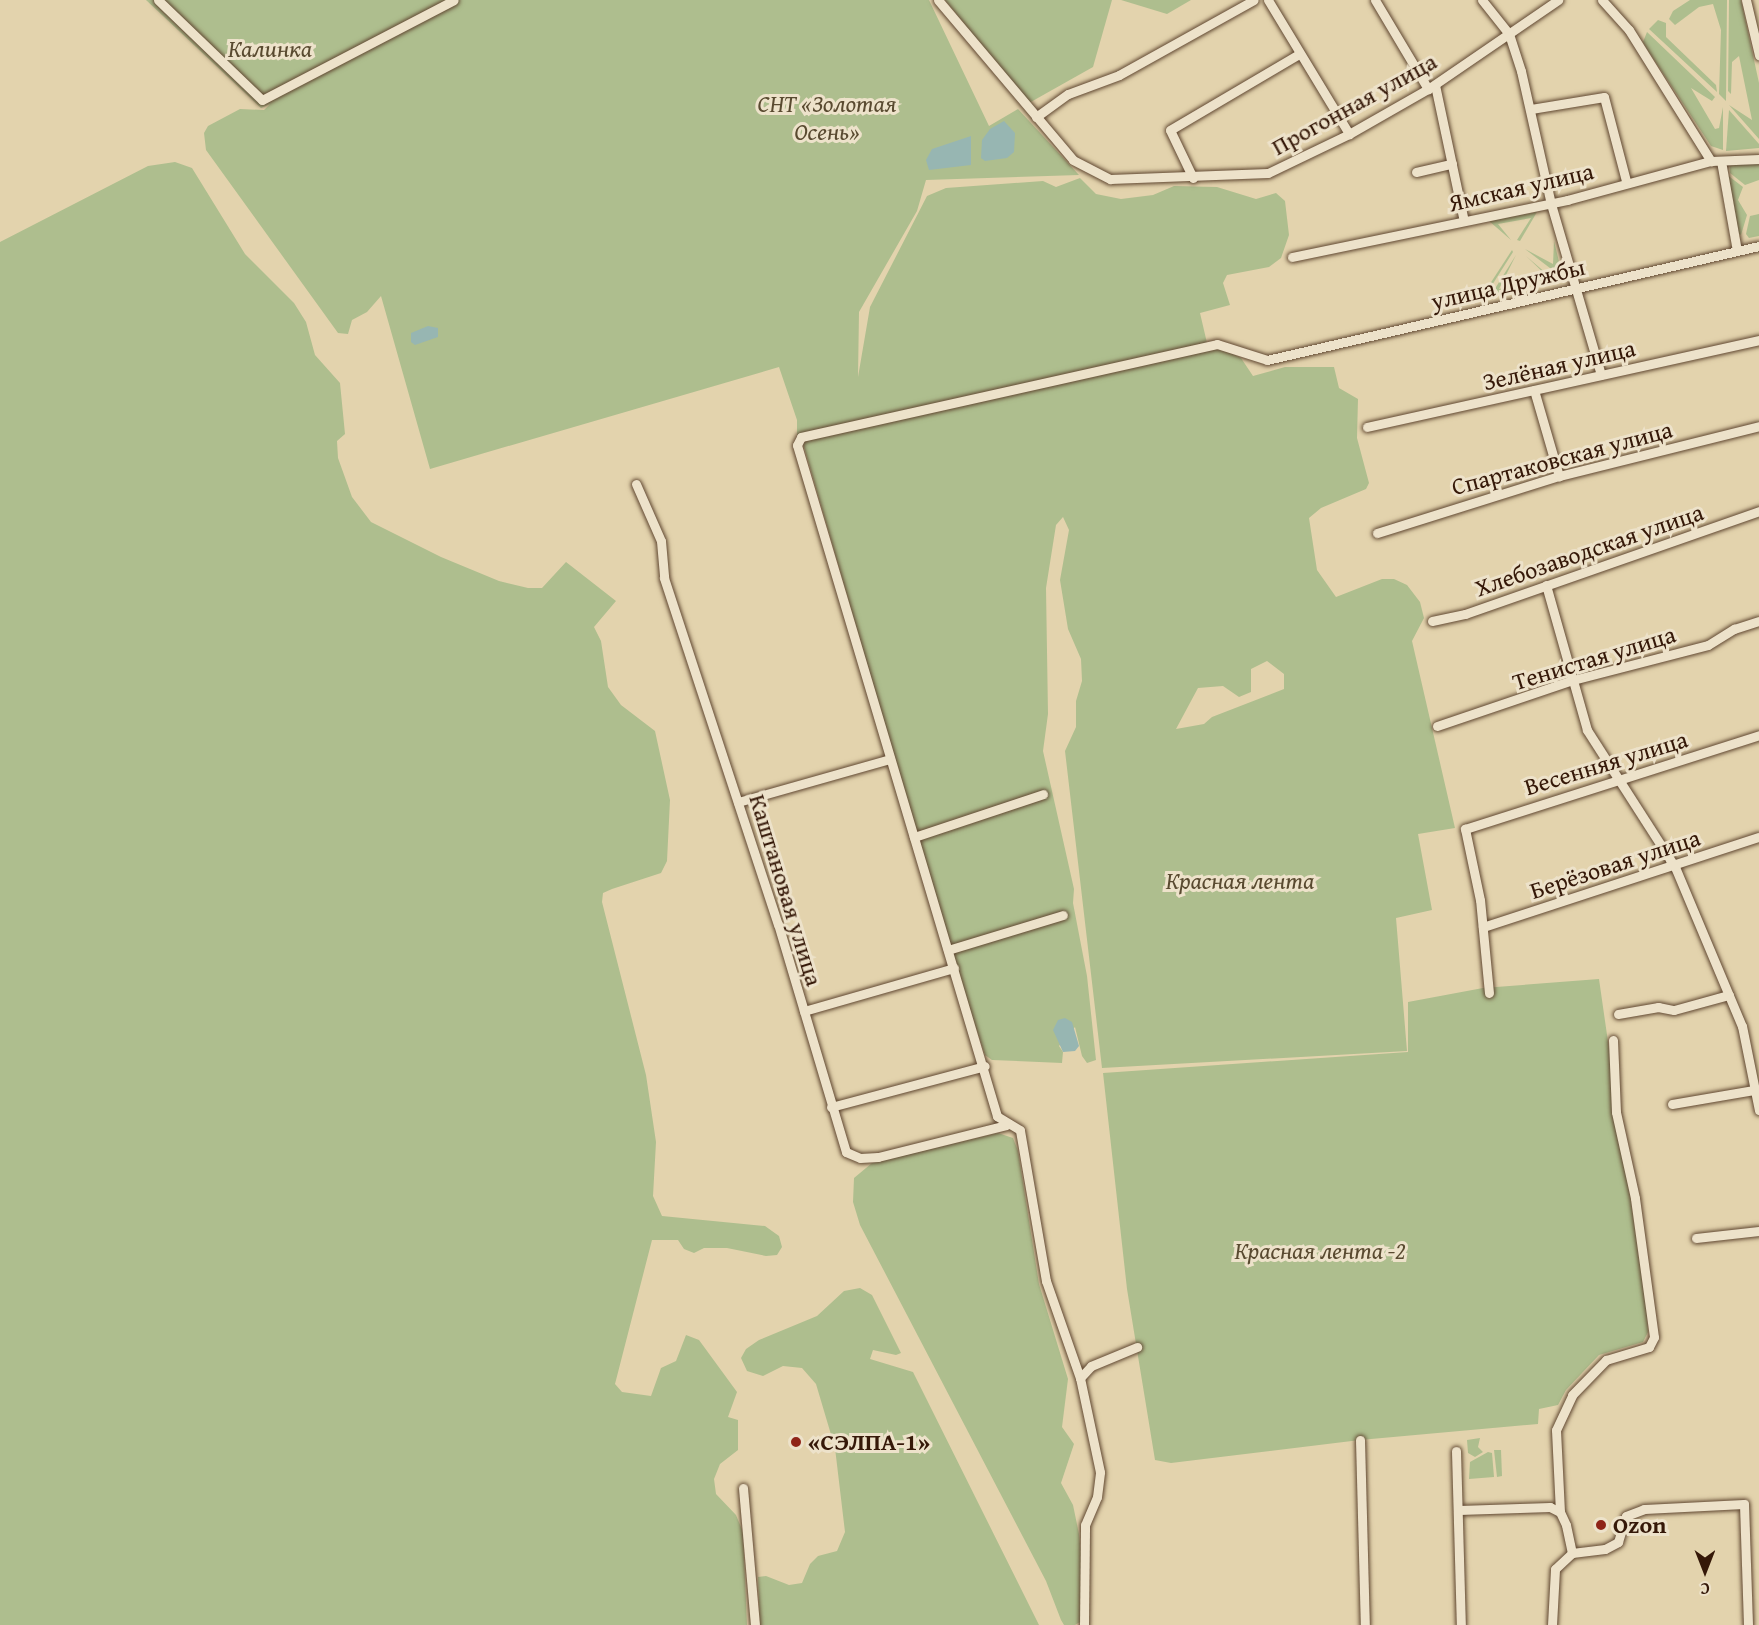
<!DOCTYPE html>
<html>
<head>
<meta charset="utf-8">
<style>
  body { margin:0 }
  #map { position:relative; width:1759px; height:1625px; overflow:hidden; background:#e3d3ad; font-family:"Gentium Book Plus",serif }
  div>[style] { position:absolute }
  [style*='--x'] { left:calc(var(--x)*1px); top:calc(var(--y)*1px); width:calc(var(--w)*1px); rotate:calc(var(--a)*1deg) }
  .green>* { inset:0; background:#aebe8e }
  .water>* { inset:0; background:#97b6b2 }
  .roads { filter:drop-shadow(0 0 2px #604731) drop-shadow(0 0 2px #604731) }
  .minor>* { height:9px; margin:-4.5px; padding:0 4.5px; transform-origin:4.5px; border-radius:4.5px; background:#ede2ca }
  .dots>* { width:16px; height:16px; translate:-50% -50%; box-sizing:border-box; border:3px solid #ede2ca; border-radius:50% }
  span { translate:-50% -50%; white-space:nowrap; text-align:center; line-height:1.15; -webkit-text-stroke:6px #ede2ca; paint-order:stroke }
  .park-label { font-size:24px; color:#594a30; font-style:italic }
  .street-label { font-size:24px; color:#351808 }
  .poi-label { font-size:24px; color:#351808; font-weight:700 }
  .left { translate:0 -50%; text-align:left }
  .north { position:absolute; left:1675px; top:1541px; width:60px; height:60px; -webkit-text-stroke:4px #ede2ca; paint-order:stroke; rotate:180deg; font-size:16px; font-weight:700; line-height:24px; text-align:center; color:#351808 }
  .north::after { content:''; display:block; margin:auto; width:21px; height:27px; background:#351808; clip-path:polygon(50% 0,100% 100%,50% 72%,0 100%) }
</style>
</head>
<body>
<div id="map">
  <div class="green">
    <i style="clip-path:polygon(146px 0,929px 0,989px 126px,1018px 109px,1079px 175px,926px 180px,917px 211px,859px 312px,858px 377px,870px 307px,927px 196px,946px 188px,1043px 181px,1056px 187px,1080px 178px,1096px 194px,1121px 199px,1153px 195px,1174px 186px,1217px 187px,1256px 199px,1276px 193px,1285px 201px,1289px 235px,1281px 258px,1269px 267px,1227px 275px,1223px 283px,1230px 305px,1200px 313px,1207px 343px,797px 435px,797px 420px,779px 367px,430px 469px,381px 296px,367px 312px,352px 320px,348px 334px,338px 333px,206px 150px,204px 133px,208px 126px,240px 109px,264px 110px,270px 104px,261px 108px)"></i>
    <i style="clip-path:polygon(945px 0,1112px 0,1093px 67px,1029px 103px)"></i>
    <i style="clip-path:polygon(1121px 0,1191px 0,1167px 14px)"></i>
    <i style="clip-path:polygon(1690px 0,1727px 0,1726px 101px,1719px 94px,1721px 30px,1713px 4px,1699px 7px,1675px 25px,1669px 19px,1673px 11px)"></i>
    <i style="clip-path:polygon(1729px 0,1741px 0,1759px 83px,1759px 139px,1729px 105px,1752px 120px,1739px 56px,1732px 62px,1731px 94px,1728px 91px)"></i>
    <i style="clip-path:polygon(1658px 20px,1666px 23px,1666px 37px,1716px 85px,1717px 92px,1649px 29px)"></i>
    <i style="clip-path:polygon(1647px 32px,1715px 97px,1712px 101px,1691px 88px,1715px 129px,1719px 128px,1723px 107px,1723px 150px,1711px 146px,1647px 49px,1643px 42px)"></i>
    <i style="clip-path:polygon(1729px 110px,1759px 144px,1759px 148px,1726px 151px)"></i>
    <i style="clip-path:polygon(1759px 161px,1759px 180px,1745px 185px,1730px 173px,1730px 166px,1736px 162px)"></i>
    <i style="clip-path:polygon(175px 162px,192px 168px,245px 254px,294px 303px,306px 322px,315px 355px,340px 383px,345px 434px,337px 441px,338px 458px,352px 497px,371px 522px,441px 557px,499px 581px,528px 588px,542px 588px,566px 562px,616px 601px,594px 627px,601px 641px,608px 687px,621px 705px,655px 731px,670px 800px,667px 861px,661px 873px,612px 889px,603px 893px,602px 902px,646px 1075px,656px 1142px,653px 1196px,662px 1216px,765px 1226px,779px 1236px,782px 1247px,777px 1255px,766px 1256px,727px 1248px,704px 1248px,694px 1253px,684px 1249px,678px 1240px,652px 1240px,615px 1384px,622px 1392px,651px 1396px,661px 1368px,676px 1361px,686px 1335px,699px 1340px,737px 1392px,728px 1417px,738px 1420px,738px 1450px,720px 1464px,714px 1479px,716px 1494px,736px 1515px,743px 1532px,747px 1625px,0 1625px,0 242px,148px 166px)"></i>
    <i style="clip-path:polygon(1726px 174px,1743px 187px,1738px 200px,1747px 215px,1741px 235px,1737px 233px)"></i>
    <i style="clip-path:polygon(1537px 212px,1520px 241px,1517px 240px,1531px 218px,1498px 224px,1511px 240px,1489px 221px)"></i>
    <i style="clip-path:polygon(1759px 214px,1759px 236px,1749px 238px,1746px 234px,1750px 216px)"></i>
    <i style="clip-path:polygon(1554px 241px,1563px 278px,1525px 249px,1553px 264px)"></i>
    <i style="clip-path:polygon(1512px 250px,1513px 252px,1487px 293px,1486px 290px)"></i>
    <i style="clip-path:polygon(1516px 255px,1499px 289px,1549px 278px,1526px 256px,1554px 280px,1491px 295px)"></i>
    <i style="clip-path:polygon(evenodd,1216px 346px,1241px 358px,1253px 376px,1285px 367px,1334px 367px,1339px 388px,1358px 399px,1357px 438px,1369px 483px,1366px 489px,1321px 508px,1309px 518px,1317px 570px,1336px 597px,1382px 579px,1394px 579px,1407px 585px,1420px 602px,1424px 618px,1412px 641px,1455px 828px,1418px 834px,1432px 910px,1396px 918px,1407px 1051px,1102px 1068px,1065px 751px,1076px 727px,1076px 701px,1082px 681px,1081px 659px,1068px 629px,1060px 580px,1069px 530px,1063px 517px,1056px 525px,1046px 588px,1048px 714px,1043px 751px,1074px 889px,1073px 903px,1087px 976px,1096px 1060px,1087px 1063px,1082px 1056px,1075px 1027px,1059px 1046px,1063px 1052px,1062px 1063px,992px 1060px,985px 1055px,947px 939px,802px 440px,1216px 346px,1267px 661px,1284px 674px,1284px 689px,1212px 717px,1204px 724px,1176px 729px,1198px 688px,1223px 686px,1239px 697px,1251px 692px,1251px 669px,1267px 661px)"></i>
    <i style="clip-path:polygon(1599px 979px,1647px 1314px,1648px 1332px,1643px 1342px,1599px 1355px,1566px 1390px,1558px 1405px,1539px 1409px,1538px 1424px,1360px 1440px,1171px 1463px,1155px 1460px,1127px 1289px,1103px 1073px,1408px 1052px,1408px 1002px,1483px 988px)"></i>
    <i style="clip-path:polygon(998px 1133px,1013px 1138px,1018px 1151px,1039px 1284px,1068px 1379px,1062px 1427px,1074px 1444px,1061px 1483px,1073px 1505px,1079px 1534px,1083px 1573px,1080px 1622px,1075px 1625px,1064px 1625px,1061px 1620px,1046px 1581px,860px 1225px,853px 1202px,854px 1178px,872px 1163px)"></i>
    <i style="clip-path:polygon(860px 1288px,872px 1295px,901px 1353px,896px 1355px,873px 1350px,870px 1359px,913px 1372px,1039px 1625px,760px 1625px,758px 1577px,766px 1576px,789px 1585px,802px 1583px,810px 1564px,818px 1556px,837px 1551px,845px 1532px,835px 1448px,816px 1384px,802px 1368px,783px 1366px,763px 1376px,747px 1371px,741px 1358px,746px 1349px,759px 1340px,817px 1316px,844px 1291px)"></i>
    <i style="clip-path:polygon(1480px 1438px,1478px 1447px,1483px 1452px,1475px 1457px,1468px 1453px,1467px 1440px)"></i>
    <i style="clip-path:polygon(1494px 1450px,1501px 1450px,1502px 1476px,1497px 1477px)"></i>
    <i style="clip-path:polygon(1488px 1452px,1492px 1453px,1494px 1477px,1469px 1479px,1470px 1462px)"></i>
  </div>
  <div class="water">
    <i style="clip-path:polygon(1004px 121px,1015px 133px,1014px 152px,1007px 158px,985px 161px,981px 158px,982px 140px,990px 129px)"></i>
    <i style="clip-path:polygon(971px 136px,971px 165px,929px 170px,926px 160px,932px 149px)"></i>
    <i style="clip-path:polygon(428px 326px,438px 328px,438px 337px,415px 345px,411px 342px,411px 333px)"></i>
    <i style="clip-path:polygon(1065px 1018px,1072px 1022px,1079px 1046px,1075px 1051px,1063px 1052px,1053px 1030px,1058px 1020px)"></i>
  </div>
  <div class="roads">
    <div class="minor">
      <i style="--x:158;--y:0;--w:144;--a:43.9"></i>
      <i style="--x:262;--y:100;--w:216;--a:-27.5"></i>
      <i style="--x:938;--y:0;--w:209;--a:49.8"></i>
      <i style="--x:1073;--y:160;--w:42;--a:27.2"></i>
      <i style="--x:1110;--y:179;--w:158;--a:-2.2"></i>
      <i style="--x:1268;--y:173;--w:90;--a:-25.7"></i>
      <i style="--x:1349;--y:134;--w:91;--a:-29.7"></i>
      <i style="--x:1428;--y:89;--w:158;--a:-34.4"></i>
      <i style="--x:1268;--y:0;--w:157;--a:58.8"></i>
      <i style="--x:1375;--y:0;--w:104;--a:59.2"></i>
      <i style="--x:1482;--y:0;--w:43;--a:51.5"></i>
      <i style="--x:1509;--y:34;--w:39;--a:72"></i>
      <i style="--x:1521;--y:71;--w:136;--a:77.3"></i>
      <i style="--x:1551;--y:204;--w:178;--a:73.7"></i>
      <i style="--x:1602;--y:0;--w:40;--a:48"></i>
      <i style="--x:1629;--y:30;--w:155;--a:58"></i>
      <i style="--x:1746;--y:0;--w:57;--a:76.7"></i>
      <i style="--x:1435;--y:85;--w:139;--a:78"></i>
      <i style="--x:1531;--y:109;--w:74;--a:-9.3"></i>
      <i style="--x:1604;--y:97;--w:87;--a:75.3"></i>
      <i style="--x:1036;--y:117;--w:39;--a:-36"></i>
      <i style="--x:1068;--y:94;--w:54;--a:-20.4"></i>
      <i style="--x:1119;--y:75;--w:154;--a:-29.1"></i>
      <i style="--x:1721;--y:161;--w:91;--a:79.9"></i>
      <i style="--x:1416;--y:172;--w:37;--a:-13"></i>
      <i style="--x:1193;--y:178;--w:53;--a:-115.6"></i>
      <i style="--x:1170;--y:130;--w:150;--a:-30.5"></i>
      <i style="--x:1292;--y:257;--w:281;--a:-11.7"></i>
      <i style="--x:1567;--y:200;--w:149;--a:-15.2"></i>
      <i style="--x:1711;--y:161;--w:48;--a:-2.4"></i>
      <i style="--x:1534;--y:390;--w:90;--a:73.8"></i>
      <i style="--x:1367;--y:427;--w:402;--a:-12.5"></i>
      <i style="--x:636;--y:484;--w:62;--a:66.3"></i>
      <i style="--x:661;--y:541;--w:37;--a:85"></i>
      <i style="--x:664;--y:578;--w:364;--a:71.8"></i>
      <i style="--x:778;--y:924;--w:238;--a:73.4"></i>
      <i style="--x:846;--y:1152;--w:15;--a:23"></i>
      <i style="--x:860;--y:1158;--w:18;--a:-3"></i>
      <i style="--x:878;--y:1157;--w:132;--a:-14"></i>
      <i style="--x:1377;--y:533;--w:191;--a:-17.4"></i>
      <i style="--x:1559;--y:476;--w:206;--a:-14"></i>
      <i style="--x:1546;--y:585;--w:151;--a:74.2"></i>
      <i style="--x:1587;--y:730;--w:163;--a:57.3"></i>
      <i style="--x:1675;--y:867;--w:173;--a:67.2"></i>
      <i style="--x:1742;--y:1026;--w:86;--a:78.6"></i>
      <i style="--x:1432;--y:621;--w:34;--a:-12"></i>
      <i style="--x:1465;--y:614;--w:312;--a:-19.3"></i>
      <i style="--x:1437;--y:726;--w:144;--a:-18.7"></i>
      <i style="--x:1573;--y:680;--w:139;--a:-14.5"></i>
      <i style="--x:1708;--y:645;--w:31;--a:-32"></i>
      <i style="--x:1734;--y:629;--w:26;--a:-18"></i>
      <i style="--x:738;--y:802;--w:158;--a:-15.8"></i>
      <i style="--x:914;--y:837;--w:136;--a:-18.4"></i>
      <i style="--x:1483;--y:927;--w:290;--a:-18.1"></i>
      <i style="--x:948;--y:950;--w:120;--a:-16.9"></i>
      <i style="--x:1489;--y:993;--w:93;--a:-95.5"></i>
      <i style="--x:1480;--y:900;--w:73;--a:-101.9"></i>
      <i style="--x:1465;--y:829;--w:309;--a:-17.7"></i>
      <i style="--x:804;--y:1011;--w:156;--a:-16"></i>
      <i style="--x:1618;--y:1014;--w:41;--a:-9.9"></i>
      <i style="--x:1658;--y:1007;--w:16;--a:11"></i>
      <i style="--x:1674;--y:1010;--w:57;--a:-15.3"></i>
      <i style="--x:1672;--y:1104;--w:83;--a:-9.7"></i>
      <i style="--x:831;--y:1107;--w:159;--a:-14.9"></i>
      <i style="--x:1696;--y:1238;--w:63;--a:-6.3"></i>
      <i style="--x:1080;--y:1378;--w:16;--a:-47"></i>
      <i style="--x:1091;--y:1366;--w:50;--a:-22.4"></i>
      <i style="--x:1360;--y:1440;--w:185;--a:88.5"></i>
      <i style="--x:1456;--y:1451;--w:174;--a:88.4"></i>
      <i style="--x:743;--y:1488;--w:138;--a:85"></i>
      <i style="--x:1459;--y:1510;--w:91;--a:-1.9"></i>
      <i style="--x:1550;--y:1507;--w:11;--a:27"></i>
      <i style="--x:1560;--y:1512;--w:14;--a:65"></i>
      <i style="--x:1566;--y:1525;--w:29;--a:78"></i>
      <i style="--x:1560;--y:1512;--w:82;--a:-92.8"></i>
      <i style="--x:1556;--y:1430;--w:38;--a:-65"></i>
      <i style="--x:1572;--y:1395;--w:49;--a:-45.8"></i>
      <i style="--x:1606;--y:1360;--w:45;--a:-16.8"></i>
      <i style="--x:1649;--y:1347;--w:11;--a:-63"></i>
      <i style="--x:1654;--y:1337;--w:140;--a:-97.8"></i>
      <i style="--x:1635;--y:1198;--w:88;--a:-102.5"></i>
      <i style="--x:1616;--y:1112;--w:72;--a:-92.4"></i>
      <i style="--x:1084;--y:1625;--w:100;--a:-89.4"></i>
      <i style="--x:1085;--y:1525;--w:30;--a:-67"></i>
      <i style="--x:1097;--y:1497;--w:25;--a:-83"></i>
      <i style="--x:1100;--y:1472;--w:96;--a:-102"></i>
      <i style="--x:1080;--y:1378;--w:103;--a:-109.3"></i>
      <i style="--x:1046;--y:1281;--w:153;--a:-99.8"></i>
      <i style="--x:1020;--y:1130;--w:27;--a:-149"></i>
      <i style="--x:997;--y:1116;--w:700;--a:-106.6"></i>
      <i style="--x:797;--y:445;--w:9;--a:-63"></i>
      <i style="--x:801;--y:437;--w:426;--a:-12.6"></i>
      <i style="--x:1217;--y:344;--w:52;--a:17.7"></i>
      <i style="--x:1267;--y:360;--w:505;--a:-13.05"></i>
      <i style="--x:1552;--y:1625;--w:56;--a:-86.9"></i>
      <i style="--x:1555;--y:1569;--w:23;--a:-43"></i>
      <i style="--x:1572;--y:1553;--w:33;--a:-7"></i>
      <i style="--x:1605;--y:1549;--w:15;--a:-28"></i>
      <i style="--x:1618;--y:1542;--w:27;--a:-73"></i>
      <i style="--x:1626;--y:1516;--w:19;--a:-21"></i>
      <i style="--x:1644;--y:1509;--w:100;--a:-2.9"></i>
      <i style="--x:1744;--y:1504;--w:121;--a:88.1"></i>
    </div>
  </div>
  <div class="dots">
    <i style="left:796px;top:1442px;background:#8f2418"></i>
    <i style="left:1601px;top:1525px;background:#8f2418"></i>
  </div>
  <div class="park-label">
    <span style="left:270px;top:49px">Калинка</span>
    <span style="left:827px;top:118px">СНТ «Золотая<br>Осень»</span>
    <span style="left:1240px;top:881px">Красная лента</span>
    <span style="left:1320px;top:1251px">Красная лента -2</span>
  </div>
  <div class="street-label">
    <span style="left:1354px;top:104px;rotate:-29deg">Прогонная улица</span>
    <span style="left:1521px;top:187px;rotate:-13deg">Ямская улица</span>
    <span style="left:1508px;top:284px;rotate:-13deg">улица Дружбы</span>
    <span style="left:1559px;top:365px;rotate:-13deg">Зелёная улица</span>
    <span style="left:1562px;top:458px;rotate:-15deg">Спартаковская улица</span>
    <span style="left:1589px;top:550px;rotate:-19deg">Хлебозаводская улица</span>
    <span style="left:1594px;top:658px;rotate:-17deg">Тенистая улица</span>
    <span style="left:1606px;top:763px;rotate:-17deg">Весенняя улица</span>
    <span style="left:1615px;top:864px;rotate:-18deg">Берёзовая улица</span>
    <span style="left:786px;top:890px;rotate:73deg">Каштановая улица</span>
  </div>
  <div class="poi-label">
    <span class="left" style="left:808px;top:1442px">«СЭЛПА-1»</span>
    <span class="left" style="left:1613px;top:1525px">Ozon</span>
  </div>
  <div class="north">С</div>
</div>
</body>
</html>
